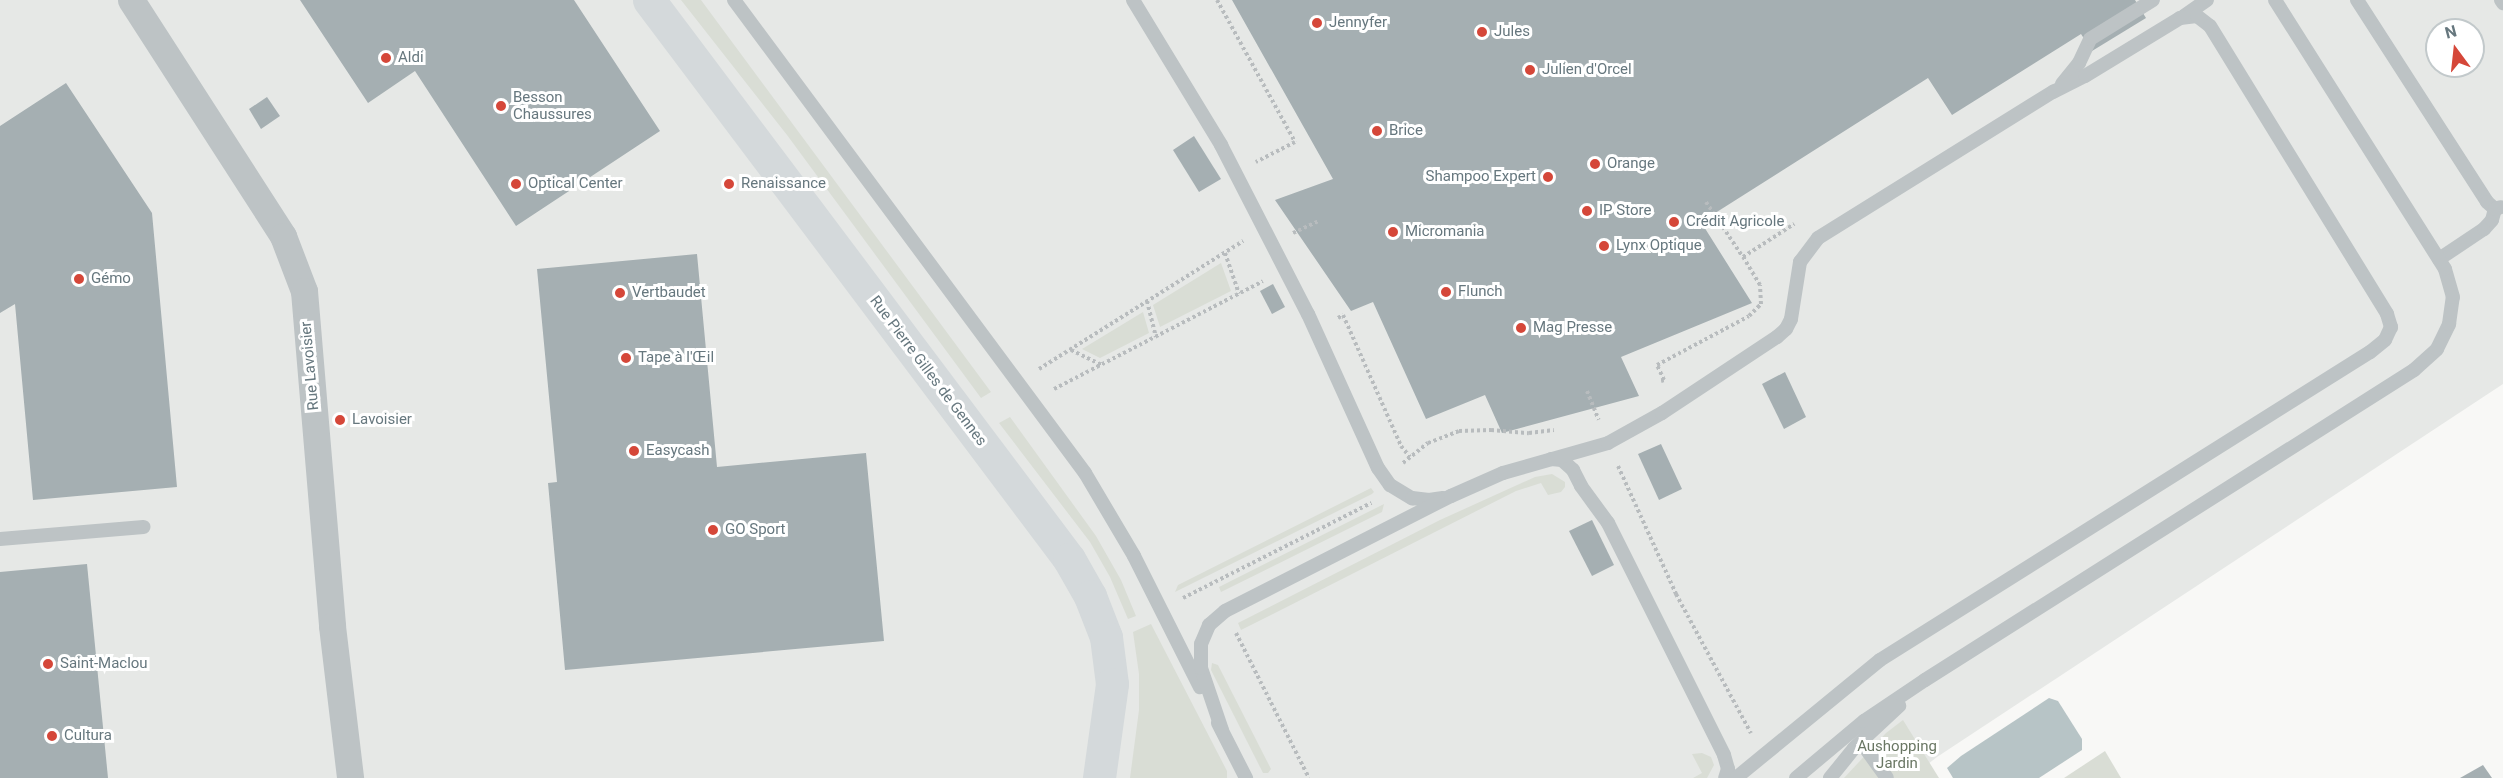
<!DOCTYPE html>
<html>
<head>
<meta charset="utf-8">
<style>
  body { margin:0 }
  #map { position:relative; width:2503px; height:778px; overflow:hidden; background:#f8f8f6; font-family:Roboto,sans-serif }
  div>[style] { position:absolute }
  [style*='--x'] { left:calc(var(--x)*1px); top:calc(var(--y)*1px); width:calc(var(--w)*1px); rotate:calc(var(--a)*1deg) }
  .built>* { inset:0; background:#e6e8e6 }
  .green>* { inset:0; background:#d9ddd5 }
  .water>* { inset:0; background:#b7c4c6 }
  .building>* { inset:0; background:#a5afb2 }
  .path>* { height:4px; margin-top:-2px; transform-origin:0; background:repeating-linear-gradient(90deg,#b8bcbe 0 3px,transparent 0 6px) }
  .lane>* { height:14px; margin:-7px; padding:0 7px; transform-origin:7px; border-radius:7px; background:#bdc3c5 }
  .street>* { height:27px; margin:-13.5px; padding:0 13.5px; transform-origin:13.5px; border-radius:13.5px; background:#bdc3c5 }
  .secondary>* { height:33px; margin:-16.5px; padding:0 16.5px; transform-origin:16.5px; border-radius:16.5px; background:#d4d9db }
  .dots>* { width:16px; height:16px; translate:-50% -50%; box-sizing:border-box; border:3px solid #fff; border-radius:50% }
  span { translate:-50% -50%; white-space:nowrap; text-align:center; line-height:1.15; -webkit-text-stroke:6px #fff; paint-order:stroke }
  .poi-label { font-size:15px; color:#66777e }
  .left { translate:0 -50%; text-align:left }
  .right { translate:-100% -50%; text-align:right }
  .street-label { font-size:15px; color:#66777e }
  .park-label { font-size:15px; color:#6a7764 }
  .north { position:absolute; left:2425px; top:18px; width:60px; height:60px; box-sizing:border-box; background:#fff; border:2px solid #c2c9cb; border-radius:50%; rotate:345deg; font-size:16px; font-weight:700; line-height:24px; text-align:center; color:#66777e }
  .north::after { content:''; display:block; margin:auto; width:21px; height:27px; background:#d54739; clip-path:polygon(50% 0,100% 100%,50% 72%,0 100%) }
</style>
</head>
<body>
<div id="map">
  <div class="built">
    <i style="clip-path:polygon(evenodd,0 0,2503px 0,2503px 384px,1937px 757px,1910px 778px,0 778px,0 0,2437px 30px,2473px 30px,2473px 66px,2437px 66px,2437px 30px)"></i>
  </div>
  <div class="green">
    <i style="clip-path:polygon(681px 0,701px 0,991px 392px,981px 398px,787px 135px)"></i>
    <i style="clip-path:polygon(1221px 263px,1231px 291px,1160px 327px,1153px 305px)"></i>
    <i style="clip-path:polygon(1143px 312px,1149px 333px,1100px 358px,1082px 349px)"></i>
    <i style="clip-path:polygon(1010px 417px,1096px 536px,1121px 580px,1136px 616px,1128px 619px,1110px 577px,1090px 542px,999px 423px)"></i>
    <i style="clip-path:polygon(1552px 474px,1565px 482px,1565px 487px,1561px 492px,1548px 495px,1541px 483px,1516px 491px,1253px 624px,1241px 630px,1238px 623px,1440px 520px,1535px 477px)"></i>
    <i style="clip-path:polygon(1371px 488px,1374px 492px,1372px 494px,1175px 592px,1178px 585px)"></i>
    <i style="clip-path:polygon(1384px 504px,1382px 512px,1221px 592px,1219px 587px)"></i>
    <i style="clip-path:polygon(1151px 624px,1227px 771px,1227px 778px,1130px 778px,1139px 710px,1139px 674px,1133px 632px)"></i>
    <i style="clip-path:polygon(1212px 663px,1218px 665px,1271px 769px,1268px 773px,1263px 773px,1211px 670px)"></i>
    <i style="clip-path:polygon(1903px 720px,1939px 778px,1844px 778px,1886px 733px)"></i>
    <i style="clip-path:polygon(2105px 751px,2121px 778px,2064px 778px)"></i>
    <i style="clip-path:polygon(1702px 753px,1711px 757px,1714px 765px,1707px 778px,1693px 778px,1702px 773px,1692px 754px)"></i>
  </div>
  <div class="water">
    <i style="clip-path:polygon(2049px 698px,2058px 701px,2082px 739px,2082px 750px,2039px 778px,1953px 778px,1947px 768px,1961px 756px)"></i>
  </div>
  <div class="building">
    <i style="clip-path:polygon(300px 0,574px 0,660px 131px,516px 226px,415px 71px,368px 103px)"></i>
    <i style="clip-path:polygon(1232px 0,2135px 0,2146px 18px,2092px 51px,2081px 34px,1952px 115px,1928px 78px,1701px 222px,1752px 303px,1621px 357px,1639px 396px,1502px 433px,1485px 395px,1426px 419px,1373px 302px,1351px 311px,1275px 200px,1333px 179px)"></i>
    <i style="clip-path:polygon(66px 83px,152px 213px,177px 487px,33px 500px,15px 304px,0 313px,0 126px)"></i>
    <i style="clip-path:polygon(267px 97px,280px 116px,261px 129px,249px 109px)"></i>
    <i style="clip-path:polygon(1194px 136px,1221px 179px,1199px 192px,1173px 150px)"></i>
    <i style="clip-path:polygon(697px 254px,717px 467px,866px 453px,884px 641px,565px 670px,548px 483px,557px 482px,537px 269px)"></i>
    <i style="clip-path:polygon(1273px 284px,1285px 307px,1272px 314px,1260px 291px)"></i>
    <i style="clip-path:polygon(1785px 372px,1806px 417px,1784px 429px,1762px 384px)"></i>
    <i style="clip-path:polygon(1661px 444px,1682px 489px,1659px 500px,1638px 454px)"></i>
    <i style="clip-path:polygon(1592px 520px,1614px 565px,1592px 576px,1569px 531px)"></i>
    <i style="clip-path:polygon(87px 564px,108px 778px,0 778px,0 572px)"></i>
    <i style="clip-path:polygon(2483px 765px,2492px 778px,2460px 778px)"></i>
  </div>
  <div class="path">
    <i style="--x:1217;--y:0;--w:162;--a:61.2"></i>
    <i style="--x:1295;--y:142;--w:44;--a:152.9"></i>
    <i style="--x:1706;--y:202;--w:66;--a:56.1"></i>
    <i style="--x:1293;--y:233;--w:29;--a:-25"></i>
    <i style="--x:1225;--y:253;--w:43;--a:71.1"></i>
    <i style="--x:1147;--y:301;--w:37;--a:76"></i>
    <i style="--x:1338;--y:318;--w:6;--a:-31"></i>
    <i style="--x:1343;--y:315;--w:143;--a:66.1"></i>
    <i style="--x:1401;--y:446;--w:14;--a:51"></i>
    <i style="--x:1071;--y:350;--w:34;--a:26"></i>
    <i style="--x:1039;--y:369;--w:241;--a:-32.1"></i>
    <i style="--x:1661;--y:381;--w:3;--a:-18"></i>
    <i style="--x:1664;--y:380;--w:17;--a:-115"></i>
    <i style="--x:1657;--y:365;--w:104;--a:-28"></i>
    <i style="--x:1749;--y:316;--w:17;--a:-45"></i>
    <i style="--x:1761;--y:304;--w:19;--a:-93"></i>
    <i style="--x:1760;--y:285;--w:33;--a:-121"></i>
    <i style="--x:1743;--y:257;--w:61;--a:-32.9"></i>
    <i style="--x:1054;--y:389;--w:235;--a:-27.3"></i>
    <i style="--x:1587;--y:391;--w:31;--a:68"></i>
    <i style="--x:1403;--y:463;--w:32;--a:-39"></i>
    <i style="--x:1428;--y:443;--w:33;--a:-21"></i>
    <i style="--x:1459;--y:431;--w:32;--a:-2"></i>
    <i style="--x:1491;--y:430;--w:38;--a:5"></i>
    <i style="--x:1529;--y:433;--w:25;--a:-7"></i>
    <i style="--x:1618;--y:466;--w:141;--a:65.6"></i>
    <i style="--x:1676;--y:594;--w:158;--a:61.7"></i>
    <i style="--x:1183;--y:598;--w:211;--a:-26.8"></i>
    <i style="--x:1236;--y:633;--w:162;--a:63.3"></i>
  </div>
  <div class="lane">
    <i style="--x:734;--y:0;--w:589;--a:53.42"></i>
    <i style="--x:1085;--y:473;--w:96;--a:59.4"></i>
    <i style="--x:1134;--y:556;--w:147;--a:63.3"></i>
    <i style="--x:1133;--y:0;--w:170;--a:58.7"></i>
    <i style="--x:1221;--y:145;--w:190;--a:62.8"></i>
    <i style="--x:1308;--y:314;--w:169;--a:65.6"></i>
    <i style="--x:1378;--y:468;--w:21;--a:55"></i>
    <i style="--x:1390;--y:485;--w:26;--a:31"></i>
    <i style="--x:1412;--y:498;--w:17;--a:7"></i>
    <i style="--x:1429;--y:500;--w:14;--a:-8"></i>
    <i style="--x:2357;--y:0;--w:240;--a:57.2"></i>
    <i style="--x:2487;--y:202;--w:11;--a:41"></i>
    <i style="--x:2501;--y:0;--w:4;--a:56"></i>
    <i style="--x:2184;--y:16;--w:28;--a:-35"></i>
    <i style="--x:2062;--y:84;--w:27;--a:-51"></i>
    <i style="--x:2079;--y:63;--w:26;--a:-65"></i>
    <i style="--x:2090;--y:39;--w:74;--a:-31.8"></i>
    <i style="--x:2439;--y:259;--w:54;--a:-33.7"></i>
    <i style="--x:2484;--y:229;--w:12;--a:-48"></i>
    <i style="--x:2492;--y:220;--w:11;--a:-75"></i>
    <i style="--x:2495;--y:209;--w:6;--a:-18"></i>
    <i style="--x:1551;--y:459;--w:11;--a:5"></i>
    <i style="--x:1562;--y:460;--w:15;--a:42"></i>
    <i style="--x:1573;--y:470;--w:18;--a:63"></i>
    <i style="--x:1581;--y:486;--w:46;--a:53.9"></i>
    <i style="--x:1608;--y:523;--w:259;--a:63.4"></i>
    <i style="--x:1724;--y:755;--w:15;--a:74"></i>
    <i style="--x:1728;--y:769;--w:9;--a:108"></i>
    <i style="--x:0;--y:539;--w:144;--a:-4.8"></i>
    <i style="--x:1218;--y:723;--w:62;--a:63"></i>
    <i style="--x:1222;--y:730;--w:65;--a:-108.7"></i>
    <i style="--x:1201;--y:668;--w:24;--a:-90"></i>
    <i style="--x:1201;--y:644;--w:21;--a:-67"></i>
    <i style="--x:1209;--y:625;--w:21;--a:-41"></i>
    <i style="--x:1225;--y:611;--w:254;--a:-27"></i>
    <i style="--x:1451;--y:496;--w:57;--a:-23.9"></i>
    <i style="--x:1503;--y:473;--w:109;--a:-15.9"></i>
    <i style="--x:1608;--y:443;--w:62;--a:-29.1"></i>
    <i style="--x:1662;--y:413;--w:138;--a:-33.5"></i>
    <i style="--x:1777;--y:337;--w:12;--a:-42"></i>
    <i style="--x:1786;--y:329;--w:11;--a:-63"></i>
    <i style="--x:1791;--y:319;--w:58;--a:-81"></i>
    <i style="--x:1800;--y:262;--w:30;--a:-53"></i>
    <i style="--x:1818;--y:238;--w:277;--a:-31.9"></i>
    <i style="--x:2053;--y:92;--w:36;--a:-27"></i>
    <i style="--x:2085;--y:76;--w:111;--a:-31.4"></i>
    <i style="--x:2180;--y:18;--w:17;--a:-7"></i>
    <i style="--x:2197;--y:16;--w:16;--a:38"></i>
    <i style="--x:2210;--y:26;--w:338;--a:58.4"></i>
    <i style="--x:2387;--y:314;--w:14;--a:73"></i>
    <i style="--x:2391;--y:327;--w:14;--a:115"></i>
    <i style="--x:2385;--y:340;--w:19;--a:141"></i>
    <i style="--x:2370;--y:352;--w:579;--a:147.85"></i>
    <i style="--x:1880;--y:660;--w:186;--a:140.7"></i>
    <i style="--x:1861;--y:742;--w:44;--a:54.2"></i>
    <i style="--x:1796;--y:778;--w:89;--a:-40"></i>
    <i style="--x:1864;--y:721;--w:73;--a:-33.9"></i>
    <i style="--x:1925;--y:680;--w:579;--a:-32.37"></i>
    <i style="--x:2414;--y:370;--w:31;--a:-42"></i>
    <i style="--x:2437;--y:349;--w:28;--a:-64"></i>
    <i style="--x:2449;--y:324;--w:27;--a:-82"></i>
    <i style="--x:2453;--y:297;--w:29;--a:-106"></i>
    <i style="--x:2445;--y:269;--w:318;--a:-122.3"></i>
    <i style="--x:1830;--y:778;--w:38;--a:-51"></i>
    <i style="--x:1854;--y:748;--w:62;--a:-43"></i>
  </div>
  <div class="street">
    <i style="--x:131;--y:0;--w:281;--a:57.2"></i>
    <i style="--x:283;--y:236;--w:59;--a:69.1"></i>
    <i style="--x:304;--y:291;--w:336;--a:85.2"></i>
    <i style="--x:332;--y:626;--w:153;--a:83.2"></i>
  </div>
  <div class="secondary">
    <i style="--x:649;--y:0;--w:699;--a:53.08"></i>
    <i style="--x:1069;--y:559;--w:43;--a:60.4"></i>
    <i style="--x:1090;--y:596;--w:44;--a:68.7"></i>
    <i style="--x:1106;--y:637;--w:47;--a:82.7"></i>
    <i style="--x:1112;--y:684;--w:95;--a:97.9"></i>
  </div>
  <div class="dots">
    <i style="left:1317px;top:23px;background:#d54739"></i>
    <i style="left:1482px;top:32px;background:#d54739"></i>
    <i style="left:386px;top:58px;background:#d54739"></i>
    <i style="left:1530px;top:70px;background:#d54739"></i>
    <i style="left:501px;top:106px;background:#d54739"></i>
    <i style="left:1377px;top:131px;background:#d54739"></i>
    <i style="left:1595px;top:164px;background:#d54739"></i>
    <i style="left:1548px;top:177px;background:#d54739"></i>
    <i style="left:516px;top:184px;background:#d54739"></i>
    <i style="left:729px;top:184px;background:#d54739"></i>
    <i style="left:1587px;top:211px;background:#d54739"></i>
    <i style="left:1674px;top:222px;background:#d54739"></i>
    <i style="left:1393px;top:232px;background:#d54739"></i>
    <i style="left:1604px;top:246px;background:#d54739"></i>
    <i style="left:79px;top:279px;background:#d54739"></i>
    <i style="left:1446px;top:292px;background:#d54739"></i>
    <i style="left:620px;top:293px;background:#d54739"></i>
    <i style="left:1521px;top:328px;background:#d54739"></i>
    <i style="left:626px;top:358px;background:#d54739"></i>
    <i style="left:340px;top:420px;background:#d54739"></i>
    <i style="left:634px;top:451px;background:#d54739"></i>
    <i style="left:713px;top:530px;background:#d54739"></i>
    <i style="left:48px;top:664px;background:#d54739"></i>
    <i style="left:52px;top:736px;background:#d54739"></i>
  </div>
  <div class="poi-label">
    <span class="left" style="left:1329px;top:23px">Jennyfer</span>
    <span class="left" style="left:1494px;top:32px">Jules</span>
    <span class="left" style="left:398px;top:58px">Aldi</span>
    <span class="left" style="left:1542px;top:70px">Julien d'Orcel</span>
    <span class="left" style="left:513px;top:106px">Besson<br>Chaussures</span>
    <span class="left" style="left:1389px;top:131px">Brice</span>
    <span class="left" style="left:1607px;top:164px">Orange</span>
    <span class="right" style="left:1536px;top:177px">Shampoo Expert</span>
    <span class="left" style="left:528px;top:184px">Optical Center</span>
    <span class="left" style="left:741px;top:184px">Renaissance</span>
    <span class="left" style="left:1599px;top:211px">IP Store</span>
    <span class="left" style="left:1686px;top:222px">Crédit Agricole</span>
    <span class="left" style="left:1405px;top:232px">Micromania</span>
    <span class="left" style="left:1616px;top:246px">Lynx Optique</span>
    <span class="left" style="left:91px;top:279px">Gémo</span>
    <span class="left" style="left:1458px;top:292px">Flunch</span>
    <span class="left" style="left:632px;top:293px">Vertbaudet</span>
    <span class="left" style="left:1533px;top:328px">Mag Presse</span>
    <span class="left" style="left:638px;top:358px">Tape à l'Œil</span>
    <span class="left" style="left:352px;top:420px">Lavoisier</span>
    <span class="left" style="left:646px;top:451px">Easycash</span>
    <span class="left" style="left:725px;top:530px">GO Sport</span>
    <span class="left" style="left:60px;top:664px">Saint-Maclou</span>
    <span class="left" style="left:64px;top:736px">Cultura</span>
  </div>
  <div class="street-label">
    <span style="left:310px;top:366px;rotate:-95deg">Rue Lavoisier</span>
    <span style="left:928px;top:371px;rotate:53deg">Rue Pierre Gilles de Gennes</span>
  </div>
  <div class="park-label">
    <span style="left:1897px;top:755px">Aushopping<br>Jardin</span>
  </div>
  <div class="north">N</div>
</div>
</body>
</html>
